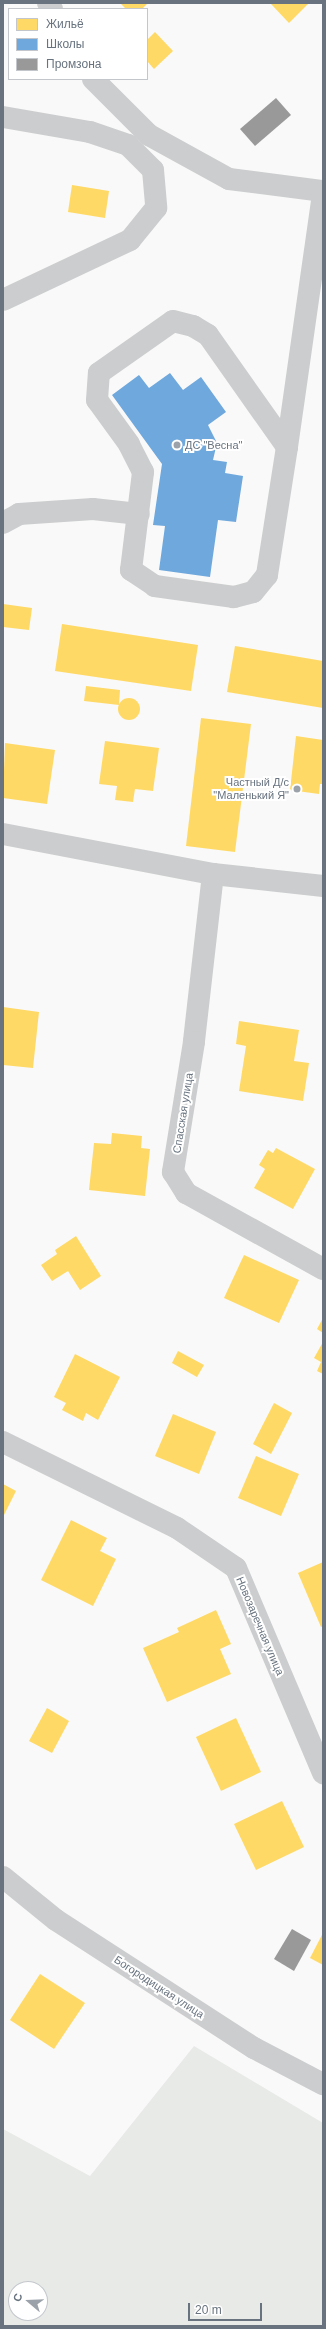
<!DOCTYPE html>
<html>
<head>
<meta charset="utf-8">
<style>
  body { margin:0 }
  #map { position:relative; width:326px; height:2329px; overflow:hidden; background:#f9f9f9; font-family:Arial,sans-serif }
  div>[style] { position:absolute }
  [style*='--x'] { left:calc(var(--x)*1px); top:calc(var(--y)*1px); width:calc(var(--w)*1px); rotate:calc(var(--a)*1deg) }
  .green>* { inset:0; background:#e8eae7 }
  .homes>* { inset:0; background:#ffd966 }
  .round { border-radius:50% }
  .schools>* { inset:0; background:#6fa8dc }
  .industry>* { inset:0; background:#999 }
  .minor>* { height:22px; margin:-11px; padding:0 11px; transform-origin:11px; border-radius:11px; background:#cccdce }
  .dots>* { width:11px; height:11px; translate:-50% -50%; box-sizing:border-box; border:2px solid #fff; border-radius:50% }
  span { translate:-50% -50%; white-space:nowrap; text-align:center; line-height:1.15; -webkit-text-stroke:4px #fff; paint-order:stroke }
  .poi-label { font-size:11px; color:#68737f }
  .left { translate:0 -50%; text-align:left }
  .right { translate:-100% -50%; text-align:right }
  .street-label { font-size:11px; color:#68737f }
  .frame { position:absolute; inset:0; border:4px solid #68737f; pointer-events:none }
  .legend { position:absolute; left:8px; top:8px; width:140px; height:72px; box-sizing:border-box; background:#fff; border:1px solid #c3c7cc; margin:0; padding:5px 7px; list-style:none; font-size:12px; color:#68737f }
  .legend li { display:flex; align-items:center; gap:8px; height:20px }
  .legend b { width:20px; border:1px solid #c3c7cc }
  .north { position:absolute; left:8px; top:2281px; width:40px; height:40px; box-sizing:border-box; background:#fff; border:1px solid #c3c7cc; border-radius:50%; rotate:289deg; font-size:11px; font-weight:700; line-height:16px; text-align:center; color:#68737f }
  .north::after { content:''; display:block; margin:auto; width:14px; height:18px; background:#9ba2aa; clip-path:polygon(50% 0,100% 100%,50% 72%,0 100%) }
  .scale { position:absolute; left:188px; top:2303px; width:74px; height:18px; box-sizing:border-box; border:2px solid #68737f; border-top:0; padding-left:5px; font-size:12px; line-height:14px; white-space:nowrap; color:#68737f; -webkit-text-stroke:3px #fff; paint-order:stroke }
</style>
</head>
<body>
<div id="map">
  <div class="green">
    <i style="clip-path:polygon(evenodd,194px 2046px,323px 2123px,323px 2326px,3px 2326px,3px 2129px,90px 2176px,194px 2046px,16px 2289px,40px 2289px,40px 2313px,16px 2313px,16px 2289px)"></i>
  </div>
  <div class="homes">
    <i style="clip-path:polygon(120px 3px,148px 3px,142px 9px,126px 9px)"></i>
    <i style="clip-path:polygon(270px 3px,309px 3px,289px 23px)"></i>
    <i style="clip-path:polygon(155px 32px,173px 51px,154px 69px,147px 61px,147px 40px)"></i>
    <i style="clip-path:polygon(72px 185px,109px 191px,105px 218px,68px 212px)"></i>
    <i style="clip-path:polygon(3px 604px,32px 608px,29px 630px,3px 627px)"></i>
    <i style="clip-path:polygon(62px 624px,198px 645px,191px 691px,55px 671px)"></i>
    <i style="clip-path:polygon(235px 646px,323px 661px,323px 708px,227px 692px)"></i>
    <i style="clip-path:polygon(86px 686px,120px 690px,119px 705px,84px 701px)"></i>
    <i class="round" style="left:118px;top:698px;width:22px;height:22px"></i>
    <i style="clip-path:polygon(201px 718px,251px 724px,235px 852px,186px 846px)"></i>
    <i style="clip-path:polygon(296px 736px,323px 740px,323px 784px,320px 784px,319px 794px,290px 790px)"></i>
    <i style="clip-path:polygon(105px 741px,159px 748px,153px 791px,135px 789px,133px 802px,115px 800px,117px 786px,99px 784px)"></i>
    <i style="clip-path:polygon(5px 743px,55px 750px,47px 804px,3px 798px)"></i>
    <i style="clip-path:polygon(3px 1007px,39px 1012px,33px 1068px,3px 1065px)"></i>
    <i style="clip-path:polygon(239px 1021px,299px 1030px,294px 1061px,309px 1063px,303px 1101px,239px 1091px,246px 1046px,236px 1044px)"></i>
    <i style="clip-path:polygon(112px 1133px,142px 1136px,141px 1148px,150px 1149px,145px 1196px,89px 1190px,94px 1143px,111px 1144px)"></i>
    <i style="clip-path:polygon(276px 1148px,315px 1169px,293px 1209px,254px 1188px,265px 1169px,259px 1165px,268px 1150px,273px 1153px)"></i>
    <i style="clip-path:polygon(76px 1236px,101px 1276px,80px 1290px,68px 1271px,52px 1281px,41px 1265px,57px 1254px,55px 1250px)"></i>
    <i style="clip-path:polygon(244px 1255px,299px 1280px,279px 1323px,224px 1298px)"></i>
    <i style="clip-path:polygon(323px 1318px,323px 1333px,317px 1329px)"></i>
    <i style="clip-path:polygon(323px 1342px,323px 1374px,317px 1371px,321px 1362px,314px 1358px)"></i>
    <i style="clip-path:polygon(178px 1351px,204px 1365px,197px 1377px,172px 1363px)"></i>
    <i style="clip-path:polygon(75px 1354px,120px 1377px,98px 1420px,86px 1413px,83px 1421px,62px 1410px,66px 1403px,54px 1397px)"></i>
    <i style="clip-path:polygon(274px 1403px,292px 1413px,271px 1454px,253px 1444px)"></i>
    <i style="clip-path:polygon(173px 1414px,216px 1432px,199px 1474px,155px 1456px)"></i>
    <i style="clip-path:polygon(256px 1456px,299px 1474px,281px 1516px,238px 1498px)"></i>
    <i style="clip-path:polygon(3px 1484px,16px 1491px,3px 1517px)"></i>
    <i style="clip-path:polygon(71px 1520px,107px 1538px,100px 1551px,116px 1559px,93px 1606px,41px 1580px)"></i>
    <i style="clip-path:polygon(323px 1562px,323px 1626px,321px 1627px,298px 1573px)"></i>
    <i style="clip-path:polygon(216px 1610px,231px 1644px,220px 1649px,231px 1674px,167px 1702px,143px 1648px,179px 1632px,177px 1628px)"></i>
    <i style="clip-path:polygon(47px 1708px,69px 1721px,52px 1753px,29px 1741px)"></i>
    <i style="clip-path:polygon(236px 1718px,261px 1772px,221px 1791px,196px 1737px)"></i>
    <i style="clip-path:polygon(282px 1801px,304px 1847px,256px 1870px,234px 1824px)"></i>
    <i style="clip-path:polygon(323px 1933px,323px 1965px,310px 1958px)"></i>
    <i style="clip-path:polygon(40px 1974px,85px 2003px,54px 2049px,10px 2020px)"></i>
  </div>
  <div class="schools">
    <i style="clip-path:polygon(170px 373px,183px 390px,201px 377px,226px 412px,208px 425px,217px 443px,213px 460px,227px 462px,225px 473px,243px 476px,236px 522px,218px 520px,210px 577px,159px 570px,165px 526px,153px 525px,162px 464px,112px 395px,139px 375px,149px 388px)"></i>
  </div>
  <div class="industry">
    <i style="clip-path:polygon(276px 98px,291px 115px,255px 146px,240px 129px)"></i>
    <i style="clip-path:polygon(292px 1929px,311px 1940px,294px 1971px,274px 1959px)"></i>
  </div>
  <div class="minor">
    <i style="--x:48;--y:3;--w:7;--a:56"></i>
    <i style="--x:93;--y:79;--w:79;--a:45"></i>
    <i style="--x:149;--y:135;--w:91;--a:28.8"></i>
    <i style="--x:229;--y:179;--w:95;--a:7.3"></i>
    <i style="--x:3;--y:117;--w:88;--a:9.8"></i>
    <i style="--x:90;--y:132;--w:40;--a:18.9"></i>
    <i style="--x:128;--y:145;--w:35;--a:45"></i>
    <i style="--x:153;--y:170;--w:38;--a:85"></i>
    <i style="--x:156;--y:208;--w:41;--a:129.1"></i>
    <i style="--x:130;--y:240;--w:140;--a:154.7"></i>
    <i style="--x:173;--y:321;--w:21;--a:14"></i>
    <i style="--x:193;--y:326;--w:17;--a:31"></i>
    <i style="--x:208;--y:335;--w:137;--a:54.8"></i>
    <i style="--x:287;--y:447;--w:130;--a:98.9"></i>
    <i style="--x:267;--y:575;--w:22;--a:129"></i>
    <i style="--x:253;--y:592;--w:20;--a:165"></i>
    <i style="--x:234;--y:597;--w:80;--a:-172.1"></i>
    <i style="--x:155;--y:586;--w:29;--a:-146"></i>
    <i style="--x:131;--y:570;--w:99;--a:-83"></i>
    <i style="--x:143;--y:472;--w:31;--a:-117"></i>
    <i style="--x:129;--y:444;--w:54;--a:-126"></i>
    <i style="--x:97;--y:400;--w:27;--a:-86"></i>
    <i style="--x:99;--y:373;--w:90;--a:-35.1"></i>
    <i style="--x:287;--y:447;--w:257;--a:-81.9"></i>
    <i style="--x:3;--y:523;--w:18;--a:-29"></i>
    <i style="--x:19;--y:514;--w:74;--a:-3.9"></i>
    <i style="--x:93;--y:509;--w:46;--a:6.2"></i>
    <i style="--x:3;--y:834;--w:214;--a:10.8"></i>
    <i style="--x:213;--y:874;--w:111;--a:6.2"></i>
    <i style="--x:213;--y:874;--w:169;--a:96.5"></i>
    <i style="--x:194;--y:1042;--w:132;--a:99.2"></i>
    <i style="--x:173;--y:1172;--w:25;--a:58"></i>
    <i style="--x:186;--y:1193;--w:157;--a:29"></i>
    <i style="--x:3;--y:1442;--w:194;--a:26.3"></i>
    <i style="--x:177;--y:1528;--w:71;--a:34.1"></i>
    <i style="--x:236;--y:1568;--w:223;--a:67"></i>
    <i style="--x:3;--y:1877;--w:68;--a:39.1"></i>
    <i style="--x:56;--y:1920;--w:236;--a:32.9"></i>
    <i style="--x:254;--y:2048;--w:78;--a:27.6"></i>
  </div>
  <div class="dots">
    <i style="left:177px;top:445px;background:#9ba2aa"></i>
    <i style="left:297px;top:789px;background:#9ba2aa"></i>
  </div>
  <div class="poi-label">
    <span class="left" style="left:185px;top:445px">ДС "Весна"</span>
    <span class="right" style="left:289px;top:789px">Частный Д/с<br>"Маленький Я"</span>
  </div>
  <div class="street-label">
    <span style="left:183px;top:1113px;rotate:-81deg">Спасская улица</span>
    <span style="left:260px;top:1626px;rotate:67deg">Новозаречная улица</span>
    <span style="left:159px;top:1987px;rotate:33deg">Богородицкая улица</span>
  </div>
  <div class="frame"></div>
  <ul class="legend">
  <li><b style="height:11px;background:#ffd966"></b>Жильё</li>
  <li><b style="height:11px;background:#6fa8dc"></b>Школы</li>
  <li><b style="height:11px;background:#999"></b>Промзона</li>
  </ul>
  <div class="north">С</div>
  <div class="scale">20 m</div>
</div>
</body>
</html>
